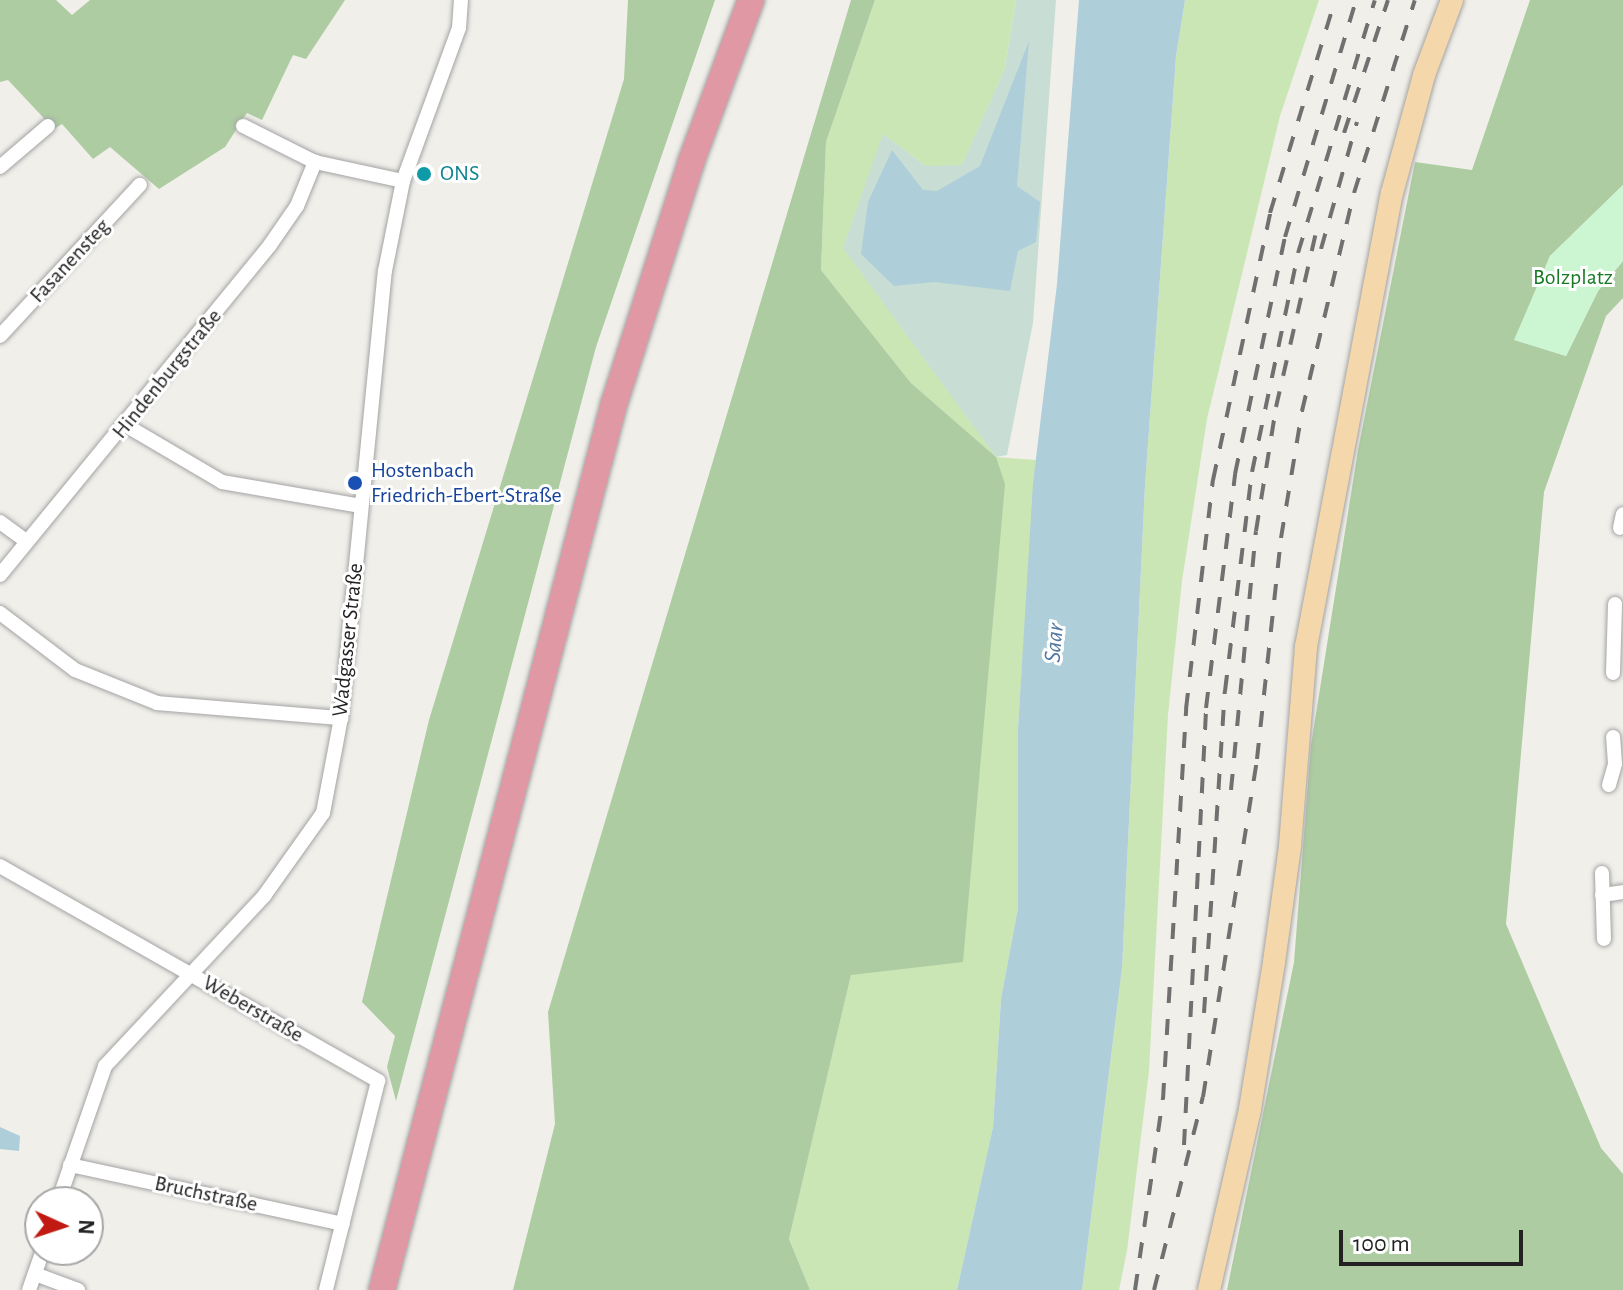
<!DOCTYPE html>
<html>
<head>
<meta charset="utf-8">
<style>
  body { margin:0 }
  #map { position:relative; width:1623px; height:1290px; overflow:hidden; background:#f1efea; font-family:"Alegreya Sans",sans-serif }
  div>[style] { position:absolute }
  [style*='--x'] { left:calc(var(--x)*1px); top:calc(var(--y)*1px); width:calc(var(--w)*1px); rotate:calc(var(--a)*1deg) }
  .grass>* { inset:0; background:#cbe6b5 }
  .forest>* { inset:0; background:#adcca2 }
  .wetland>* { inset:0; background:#c8ded5 }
  .park>* { inset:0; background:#ccf5d1 }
  .water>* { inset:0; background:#aeceda }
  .roads { filter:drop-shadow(0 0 2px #a3a3a3) drop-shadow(0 0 2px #a3a3a3) }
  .street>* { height:14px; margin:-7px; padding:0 7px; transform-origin:7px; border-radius:7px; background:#fff }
  .primary>* { height:22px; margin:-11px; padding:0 11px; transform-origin:11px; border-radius:11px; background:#f4d8ab }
  .highway>* { height:26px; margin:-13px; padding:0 13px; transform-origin:13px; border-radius:13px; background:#e099a4 }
  .rail>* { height:4px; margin-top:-2px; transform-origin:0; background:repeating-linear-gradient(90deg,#707070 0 16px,transparent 0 32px) }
  .dots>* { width:22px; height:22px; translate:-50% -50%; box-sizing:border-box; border:4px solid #fff; border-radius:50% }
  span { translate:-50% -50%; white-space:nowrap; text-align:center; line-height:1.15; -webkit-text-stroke:6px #fff; paint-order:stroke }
  .culture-label { font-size:22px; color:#0d838f }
  .left { translate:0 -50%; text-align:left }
  .street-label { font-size:22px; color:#222 }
  .park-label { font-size:22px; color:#177923 }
  .transit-label { font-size:22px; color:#164399 }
  .water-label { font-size:24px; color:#5377a2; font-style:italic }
  .north { position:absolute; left:24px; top:1186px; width:80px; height:80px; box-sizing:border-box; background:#fff; border:2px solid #a7a7a7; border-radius:50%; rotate:93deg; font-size:22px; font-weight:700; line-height:32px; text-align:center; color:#222 }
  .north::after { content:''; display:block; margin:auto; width:28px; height:36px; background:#c11a13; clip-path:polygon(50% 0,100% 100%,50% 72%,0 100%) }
  .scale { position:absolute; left:1339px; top:1230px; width:184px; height:36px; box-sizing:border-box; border:4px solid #222; border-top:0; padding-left:10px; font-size:24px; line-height:28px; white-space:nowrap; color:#222; -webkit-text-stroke:6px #fff; paint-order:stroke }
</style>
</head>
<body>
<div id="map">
  <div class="grass">
    <i style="clip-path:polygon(875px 0,1016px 0,1005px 68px,962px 166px,926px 166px,884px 135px,996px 457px,1036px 460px,1018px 729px,1018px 908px,1001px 999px,993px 1127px,957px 1290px,810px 1290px,789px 1239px,851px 975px,996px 457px,911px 383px,821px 270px,826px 142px)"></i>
    <i style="clip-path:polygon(1185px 0,1319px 0,1280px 116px,1207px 419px,1182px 581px,1168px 715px,1149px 1071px,1127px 1251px,1119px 1290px,1082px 1290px,1122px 968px,1145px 485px,1176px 56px)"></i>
  </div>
  <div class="forest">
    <i style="clip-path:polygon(0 0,56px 0,72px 15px,90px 0,345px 0,306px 59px,293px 55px,262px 120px,247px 113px,225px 147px,159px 189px,110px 147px,93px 159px,62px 124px,54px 129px,8px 80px,0 82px)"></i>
    <i style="clip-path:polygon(628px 0,715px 0,596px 347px,396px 1101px,387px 1067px,395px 1036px,362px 1002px,429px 720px,624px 79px)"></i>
    <i style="clip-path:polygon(851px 0,875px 0,826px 142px,821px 270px,911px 383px,996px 457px,1005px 484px,963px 962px,851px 975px,789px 1239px,810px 1290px,513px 1290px,555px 1124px,548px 1012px)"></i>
    <i style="clip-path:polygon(1530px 0,1623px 0,1623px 185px,1550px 256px,1515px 340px,1566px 356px,1598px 291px,1623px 261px,1623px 298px,1606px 316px,1544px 492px,1506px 924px,1601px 1148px,1623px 1174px,1623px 1290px,1227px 1290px,1294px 962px,1311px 745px,1358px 450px,1415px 162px,1472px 170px)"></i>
  </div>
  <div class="wetland">
    <i style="clip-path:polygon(1016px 0,1056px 0,1033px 323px,1007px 455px,996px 457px,843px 248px,883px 134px,926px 166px,962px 165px,1005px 68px)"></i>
  </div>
  <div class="park">
    <i style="clip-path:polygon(1623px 185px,1623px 261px,1598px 291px,1566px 356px,1514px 340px,1550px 256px)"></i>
  </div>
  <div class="water">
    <i style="clip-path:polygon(1079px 0,1185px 0,1176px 56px,1145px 485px,1122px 968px,1082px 1290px,957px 1290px,993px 1127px,1001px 999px,1018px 908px,1018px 729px,1033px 483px,1057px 284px)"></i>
    <i style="clip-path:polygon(1029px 41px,1017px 186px,1040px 202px,1036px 242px,1018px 251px,1010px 291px,934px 282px,894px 286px,861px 254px,868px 202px,892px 150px,923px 190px,937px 191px,980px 166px)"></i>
    <i style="clip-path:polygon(0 1127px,20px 1136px,19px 1151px,0 1149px)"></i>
  </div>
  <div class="roads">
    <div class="street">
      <i style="--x:243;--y:126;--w:80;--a:26.6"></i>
      <i style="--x:0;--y:167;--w:63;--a:-40.5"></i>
      <i style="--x:0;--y:336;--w:206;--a:-47.2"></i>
      <i style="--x:127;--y:426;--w:110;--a:30.5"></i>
      <i style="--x:222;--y:482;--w:141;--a:9.8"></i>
      <i style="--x:0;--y:522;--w:32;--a:36"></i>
      <i style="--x:1620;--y:528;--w:14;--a:-78"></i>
      <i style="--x:0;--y:575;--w:426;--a:-50.7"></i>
      <i style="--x:270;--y:245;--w:47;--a:-55.3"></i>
      <i style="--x:297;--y:206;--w:48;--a:-67.8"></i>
      <i style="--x:315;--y:162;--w:90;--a:12.2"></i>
      <i style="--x:0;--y:613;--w:94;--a:37.2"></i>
      <i style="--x:75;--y:670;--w:88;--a:21.9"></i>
      <i style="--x:157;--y:703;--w:185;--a:4.7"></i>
      <i style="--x:1613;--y:673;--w:69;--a:-88.3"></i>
      <i style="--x:1609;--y:785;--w:22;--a:-74"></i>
      <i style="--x:1615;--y:764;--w:27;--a:-94"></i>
      <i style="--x:0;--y:866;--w:435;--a:29.6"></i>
      <i style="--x:378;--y:1081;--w:215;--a:104"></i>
      <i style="--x:1602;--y:873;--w:66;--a:88.3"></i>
      <i style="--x:1602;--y:895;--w:21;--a:-8"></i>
      <i style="--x:70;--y:1165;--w:279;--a:12.2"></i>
      <i style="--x:58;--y:1202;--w:144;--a:-70.9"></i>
      <i style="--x:105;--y:1066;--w:233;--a:-46.9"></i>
      <i style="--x:264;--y:896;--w:102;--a:-54.6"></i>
      <i style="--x:323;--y:813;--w:97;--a:-79.3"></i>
      <i style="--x:341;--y:718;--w:449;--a:-84.4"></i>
      <i style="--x:385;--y:271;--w:92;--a:-78.7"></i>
      <i style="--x:403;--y:181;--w:163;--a:-69.9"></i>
      <i style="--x:459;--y:28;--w:28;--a:-86"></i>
      <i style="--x:35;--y:1274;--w:46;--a:20.4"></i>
      <i style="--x:29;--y:1290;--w:42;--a:-70.7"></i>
    </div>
    <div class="primary">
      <i style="--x:1209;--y:1290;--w:186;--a:-77.2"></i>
      <i style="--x:1250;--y:1109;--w:149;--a:-80.7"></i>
      <i style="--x:1274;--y:962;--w:117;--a:-82.1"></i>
      <i style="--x:1290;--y:846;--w:200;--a:-85.4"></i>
      <i style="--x:1306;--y:647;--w:462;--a:-79.3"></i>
      <i style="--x:1392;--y:193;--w:122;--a:-74.8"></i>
      <i style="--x:1424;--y:75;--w:80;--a:-69.5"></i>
    </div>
    <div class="highway">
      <i style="--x:382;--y:1290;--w:916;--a:-75.33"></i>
      <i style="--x:614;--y:404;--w:254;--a:-72.3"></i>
      <i style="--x:691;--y:162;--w:173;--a:-69.7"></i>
    </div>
  </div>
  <div class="rail">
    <i style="--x:1344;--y:133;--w:140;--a:-71.7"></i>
    <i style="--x:1321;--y:249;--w:132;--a:-74.2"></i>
    <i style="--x:1231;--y:790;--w:260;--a:-84.5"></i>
    <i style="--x:1256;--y:531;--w:126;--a:-80.8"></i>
    <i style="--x:1276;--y:407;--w:179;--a:-77.1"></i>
    <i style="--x:1204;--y:1013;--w:323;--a:-86.3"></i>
    <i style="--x:1225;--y:691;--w:221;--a:-83"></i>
    <i style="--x:1252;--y:472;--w:224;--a:-78.1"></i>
    <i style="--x:1298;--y:253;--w:264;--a:-73.1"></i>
    <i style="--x:1184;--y:1145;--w:438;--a:-87.1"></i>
    <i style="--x:1206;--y:708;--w:236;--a:-82.9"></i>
    <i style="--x:1235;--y:474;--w:242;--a:-78.1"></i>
    <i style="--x:1285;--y:237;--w:247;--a:-73.3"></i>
    <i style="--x:1135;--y:1290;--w:193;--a:-81.7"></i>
    <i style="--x:1163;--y:1099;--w:391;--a:-86.6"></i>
    <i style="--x:1186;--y:709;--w:231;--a:-83.3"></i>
    <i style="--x:1213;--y:480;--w:273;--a:-77.9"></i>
    <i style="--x:1270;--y:213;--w:223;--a:-73"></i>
    <i style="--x:1154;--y:1290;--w:199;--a:-75.8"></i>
    <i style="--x:1203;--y:1097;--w:342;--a:-80.9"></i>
    <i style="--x:1257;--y:759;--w:222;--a:-83.8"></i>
    <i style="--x:1281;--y:538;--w:129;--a:-80.6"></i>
    <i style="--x:1302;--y:411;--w:224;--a:-76.6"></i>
    <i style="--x:1354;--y:193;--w:202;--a:-72.5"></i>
  </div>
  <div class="dots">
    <i style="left:424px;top:174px;background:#0f9aa8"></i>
    <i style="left:355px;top:483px;background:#1a4fb4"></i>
  </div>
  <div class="culture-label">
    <span class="left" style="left:440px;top:174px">ONS</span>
  </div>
  <div class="street-label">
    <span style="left:70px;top:261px;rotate:-47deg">Fasanensteg</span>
    <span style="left:167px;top:374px;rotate:-51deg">Hindenburgstraße</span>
    <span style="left:348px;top:640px;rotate:-84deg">Wadgasser Straße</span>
    <span style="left:253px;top:1009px;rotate:30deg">Weberstraße</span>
    <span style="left:206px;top:1194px;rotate:12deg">Bruchstraße</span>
  </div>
  <div class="park-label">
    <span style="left:1573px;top:278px">Bolzplatz</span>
  </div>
  <div class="transit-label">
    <span class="left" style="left:371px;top:483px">Hostenbach<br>Friedrich-Ebert-Straße</span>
  </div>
  <div class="water-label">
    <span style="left:1055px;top:643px;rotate:-85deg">Saar</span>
  </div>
  <div class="north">N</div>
  <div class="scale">100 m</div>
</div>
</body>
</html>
